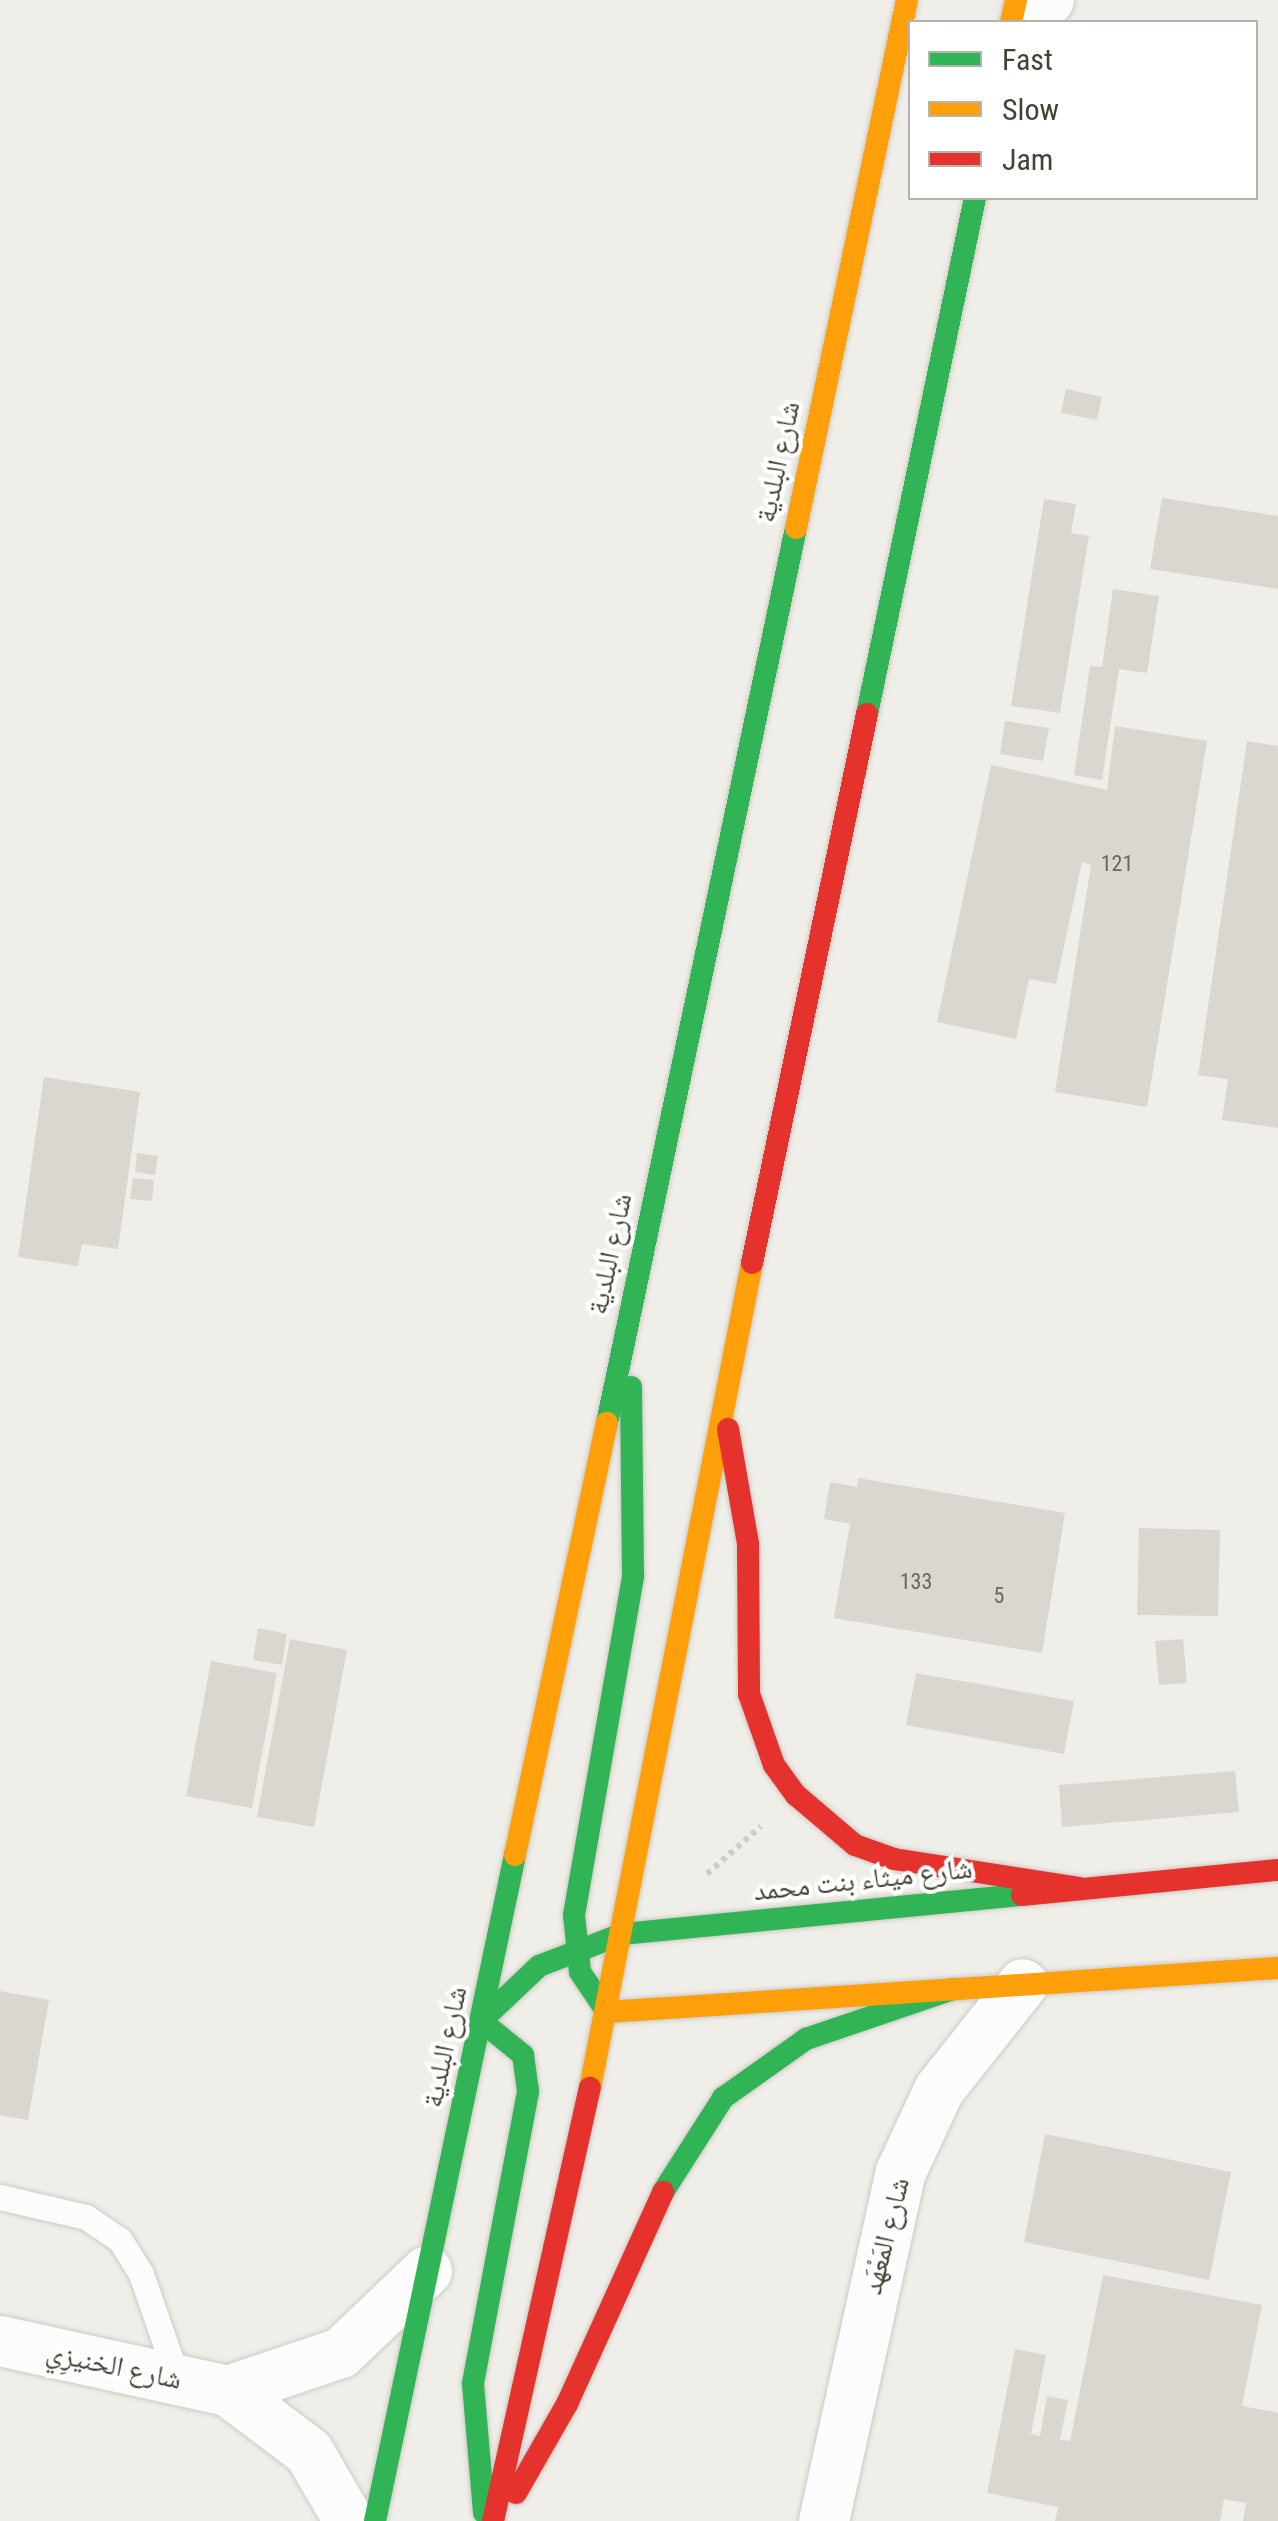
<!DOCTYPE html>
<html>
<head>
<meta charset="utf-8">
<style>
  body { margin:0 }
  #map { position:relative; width:1278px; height:2521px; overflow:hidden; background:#f0eee8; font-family:"Roboto Condensed","Noto Naskh Arabic",sans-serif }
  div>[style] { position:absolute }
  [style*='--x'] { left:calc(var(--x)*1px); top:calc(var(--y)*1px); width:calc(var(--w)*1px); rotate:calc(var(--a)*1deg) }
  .building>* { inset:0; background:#dad7d0 }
  .path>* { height:6px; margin-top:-3px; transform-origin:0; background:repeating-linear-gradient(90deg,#ceccc6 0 5px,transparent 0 10px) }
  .roads { filter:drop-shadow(0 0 2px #cccac4) drop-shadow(0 0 2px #cccac4) }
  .lane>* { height:25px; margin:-12.5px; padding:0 12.5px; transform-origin:12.5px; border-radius:12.5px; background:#fdfcfc }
  .street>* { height:50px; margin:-25px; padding:0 25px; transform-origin:25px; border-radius:25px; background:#fdfcfc }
  .fast>* { height:22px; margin:-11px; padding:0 11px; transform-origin:11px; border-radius:11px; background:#30b455 }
  .slow>* { height:22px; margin:-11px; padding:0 11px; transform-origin:11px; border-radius:11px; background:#ff9f0a }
  .jam>* { height:22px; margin:-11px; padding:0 11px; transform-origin:11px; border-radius:11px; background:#e5322d }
  span { translate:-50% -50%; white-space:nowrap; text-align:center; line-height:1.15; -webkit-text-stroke:8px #fff; paint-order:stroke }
  .number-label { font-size:22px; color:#6c675c }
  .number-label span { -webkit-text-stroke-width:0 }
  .street-label { font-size:28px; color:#464134 }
  .legend { position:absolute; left:908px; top:20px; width:350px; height:180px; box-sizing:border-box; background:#fff; border:2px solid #b5b3ae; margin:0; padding:12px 18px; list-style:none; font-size:30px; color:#464134 }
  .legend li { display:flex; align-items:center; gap:20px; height:50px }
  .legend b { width:50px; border:2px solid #b5b3ae }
</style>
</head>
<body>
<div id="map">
  <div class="building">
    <i style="clip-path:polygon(1066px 389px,1102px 397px,1097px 420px,1061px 413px)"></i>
    <i style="clip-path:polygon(1162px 498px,1278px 516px,1278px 589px,1150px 569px)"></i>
    <i style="clip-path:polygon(1044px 499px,1076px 504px,1071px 533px,1089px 536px,1060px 713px,1011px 706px)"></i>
    <i style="clip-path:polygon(1113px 589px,1159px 596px,1147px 673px,1119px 669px,1102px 780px,1074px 775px,1090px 666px,1102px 667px)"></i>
    <i style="clip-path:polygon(1005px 721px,1049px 728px,1043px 761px,1000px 754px)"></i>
    <i style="clip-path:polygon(1115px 726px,1207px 741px,1147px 1107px,1055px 1092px,1091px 865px,1082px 862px,1056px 984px,1029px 979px,1016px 1039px,937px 1022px,991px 765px,1107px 790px)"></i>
    <i style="clip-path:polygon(1247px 741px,1278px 746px,1278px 1128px,1222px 1120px,1228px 1079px,1198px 1075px)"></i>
    <i style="clip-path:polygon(44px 1077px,140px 1092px,118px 1249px,82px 1244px,78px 1266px,18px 1257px)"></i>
    <i style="clip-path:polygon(137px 1153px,158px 1156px,155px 1175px,135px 1172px)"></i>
    <i style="clip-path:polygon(133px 1178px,154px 1180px,152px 1201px,130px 1199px)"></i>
    <i style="clip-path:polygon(858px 1478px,1065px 1513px,1042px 1653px,834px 1618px,850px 1524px,824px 1519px,830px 1482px,857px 1487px)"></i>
    <i style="clip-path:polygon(1139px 1528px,1220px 1530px,1218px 1616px,1137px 1615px)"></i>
    <i style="clip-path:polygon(258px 1628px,287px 1634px,282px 1665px,253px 1660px)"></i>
    <i style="clip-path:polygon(290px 1639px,347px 1650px,314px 1827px,257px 1817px)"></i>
    <i style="clip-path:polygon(1183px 1639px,1187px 1683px,1159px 1685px,1155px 1641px)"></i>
    <i style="clip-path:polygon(211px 1661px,277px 1673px,252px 1808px,186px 1796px)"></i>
    <i style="clip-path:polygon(916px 1673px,1074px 1701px,1064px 1754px,906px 1725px)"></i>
    <i style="clip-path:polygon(1235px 1771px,1239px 1812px,1062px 1827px,1059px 1785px)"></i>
    <i style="clip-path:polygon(0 1991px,49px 2000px,28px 2120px,0 2115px)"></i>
    <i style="clip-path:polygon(1045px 2134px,1231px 2172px,1209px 2280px,1024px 2242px)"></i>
    <i style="clip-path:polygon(1103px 2275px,1262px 2305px,1242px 2406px,1278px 2413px,1278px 2521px,1243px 2521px,1246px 2503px,1224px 2499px,1220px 2521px,1055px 2521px,1058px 2507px,987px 2493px,1015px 2349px,1046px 2355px,1031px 2434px,1040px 2436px,1047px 2396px,1068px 2400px,1060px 2440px,1070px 2441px)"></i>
  </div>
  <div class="path">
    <i style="--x:707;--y:1874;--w:72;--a:-41.6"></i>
  </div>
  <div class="roads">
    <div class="lane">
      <i style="--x:0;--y:2197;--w:88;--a:13.1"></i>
      <i style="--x:86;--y:2217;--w:41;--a:34.1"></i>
      <i style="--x:120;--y:2240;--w:40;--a:58"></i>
      <i style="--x:141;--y:2274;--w:112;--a:70.8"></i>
    </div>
    <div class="street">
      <i style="--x:1027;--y:22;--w:31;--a:-45"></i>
      <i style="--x:0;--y:2341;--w:233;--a:12.4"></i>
      <i style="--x:228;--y:2391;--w:101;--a:37"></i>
      <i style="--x:309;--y:2452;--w:80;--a:59.9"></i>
      <i style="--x:228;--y:2391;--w:119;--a:-18.6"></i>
      <i style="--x:341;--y:2353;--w:119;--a:-43.6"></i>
      <i style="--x:824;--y:2521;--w:357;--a:-77.6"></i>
      <i style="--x:901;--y:2172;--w:90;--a:-65.1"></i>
      <i style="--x:939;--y:2090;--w:135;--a:-51.6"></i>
    </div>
    <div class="fast">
      <i style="--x:867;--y:714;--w:527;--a:-78.18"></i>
      <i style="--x:607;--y:1423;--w:915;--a:-78.08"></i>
      <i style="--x:607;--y:2012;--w:48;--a:-124"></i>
      <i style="--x:580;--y:1972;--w:57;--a:-96"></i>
      <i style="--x:574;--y:1915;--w:344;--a:-80.1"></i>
      <i style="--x:633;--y:1576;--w:189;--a:-90.6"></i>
      <i style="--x:481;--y:2021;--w:80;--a:-43.5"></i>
      <i style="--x:539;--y:1966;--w:89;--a:-21.1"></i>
      <i style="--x:622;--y:1934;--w:402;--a:-5.6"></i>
      <i style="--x:481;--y:2021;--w:54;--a:39"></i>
      <i style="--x:523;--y:2055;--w:37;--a:82"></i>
      <i style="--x:528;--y:2092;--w:297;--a:100.7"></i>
      <i style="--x:473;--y:2384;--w:129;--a:85.1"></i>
      <i style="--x:663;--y:2192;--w:112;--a:-57.4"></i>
      <i style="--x:723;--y:2098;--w:102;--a:-35.4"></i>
      <i style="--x:806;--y:2039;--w:155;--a:-18.8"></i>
      <i style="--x:375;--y:2521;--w:681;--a:-78.13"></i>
    </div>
    <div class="slow">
      <i style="--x:1011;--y:22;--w:23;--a:-77"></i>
      <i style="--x:796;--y:528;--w:540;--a:-78.13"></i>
      <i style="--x:515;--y:1855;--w:442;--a:-78"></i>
      <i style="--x:607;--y:2012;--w:672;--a:-3.75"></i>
      <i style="--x:590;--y:2088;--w:841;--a:-78.89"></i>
    </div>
    <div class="jam">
      <i style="--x:752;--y:1263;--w:561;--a:-78.17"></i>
      <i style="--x:728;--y:1429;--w:117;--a:80.1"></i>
      <i style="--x:748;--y:1544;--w:150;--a:89.6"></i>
      <i style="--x:749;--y:1694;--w:75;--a:70.6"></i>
      <i style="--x:774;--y:1765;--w:37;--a:54"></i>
      <i style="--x:796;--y:1795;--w:77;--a:40.3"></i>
      <i style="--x:855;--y:1845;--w:41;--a:19.7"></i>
      <i style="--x:894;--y:1859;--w:187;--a:8.9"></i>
      <i style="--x:1022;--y:1895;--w:257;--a:-5.6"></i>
      <i style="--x:516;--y:2493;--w:103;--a:-60.2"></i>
      <i style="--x:567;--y:2404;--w:233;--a:-65.6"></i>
      <i style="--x:493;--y:2521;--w:444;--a:-77.4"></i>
    </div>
  </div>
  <div class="number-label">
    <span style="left:1117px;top:864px">121</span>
    <span style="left:916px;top:1582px">133</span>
    <span style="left:999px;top:1596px">5</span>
  </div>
  <div class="street-label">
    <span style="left:778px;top:462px;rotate:-78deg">شارع البلدية</span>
    <span style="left:610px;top:1254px;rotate:-78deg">شارع البلدية</span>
    <span style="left:863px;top:1880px;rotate:-6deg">شارع ميثاء بنت محمد</span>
    <span style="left:445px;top:2047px;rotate:-78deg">شارع البلدية</span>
    <span style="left:886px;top:2236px;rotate:-76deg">شارع المَعْهَد</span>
    <span style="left:114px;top:2366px;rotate:12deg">شارع الخنيزِي</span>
  </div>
  <ul class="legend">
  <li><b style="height:12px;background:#30b455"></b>Fast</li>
  <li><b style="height:12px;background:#ff9f0a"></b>Slow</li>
  <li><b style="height:12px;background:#e5322d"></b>Jam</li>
  </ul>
</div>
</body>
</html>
